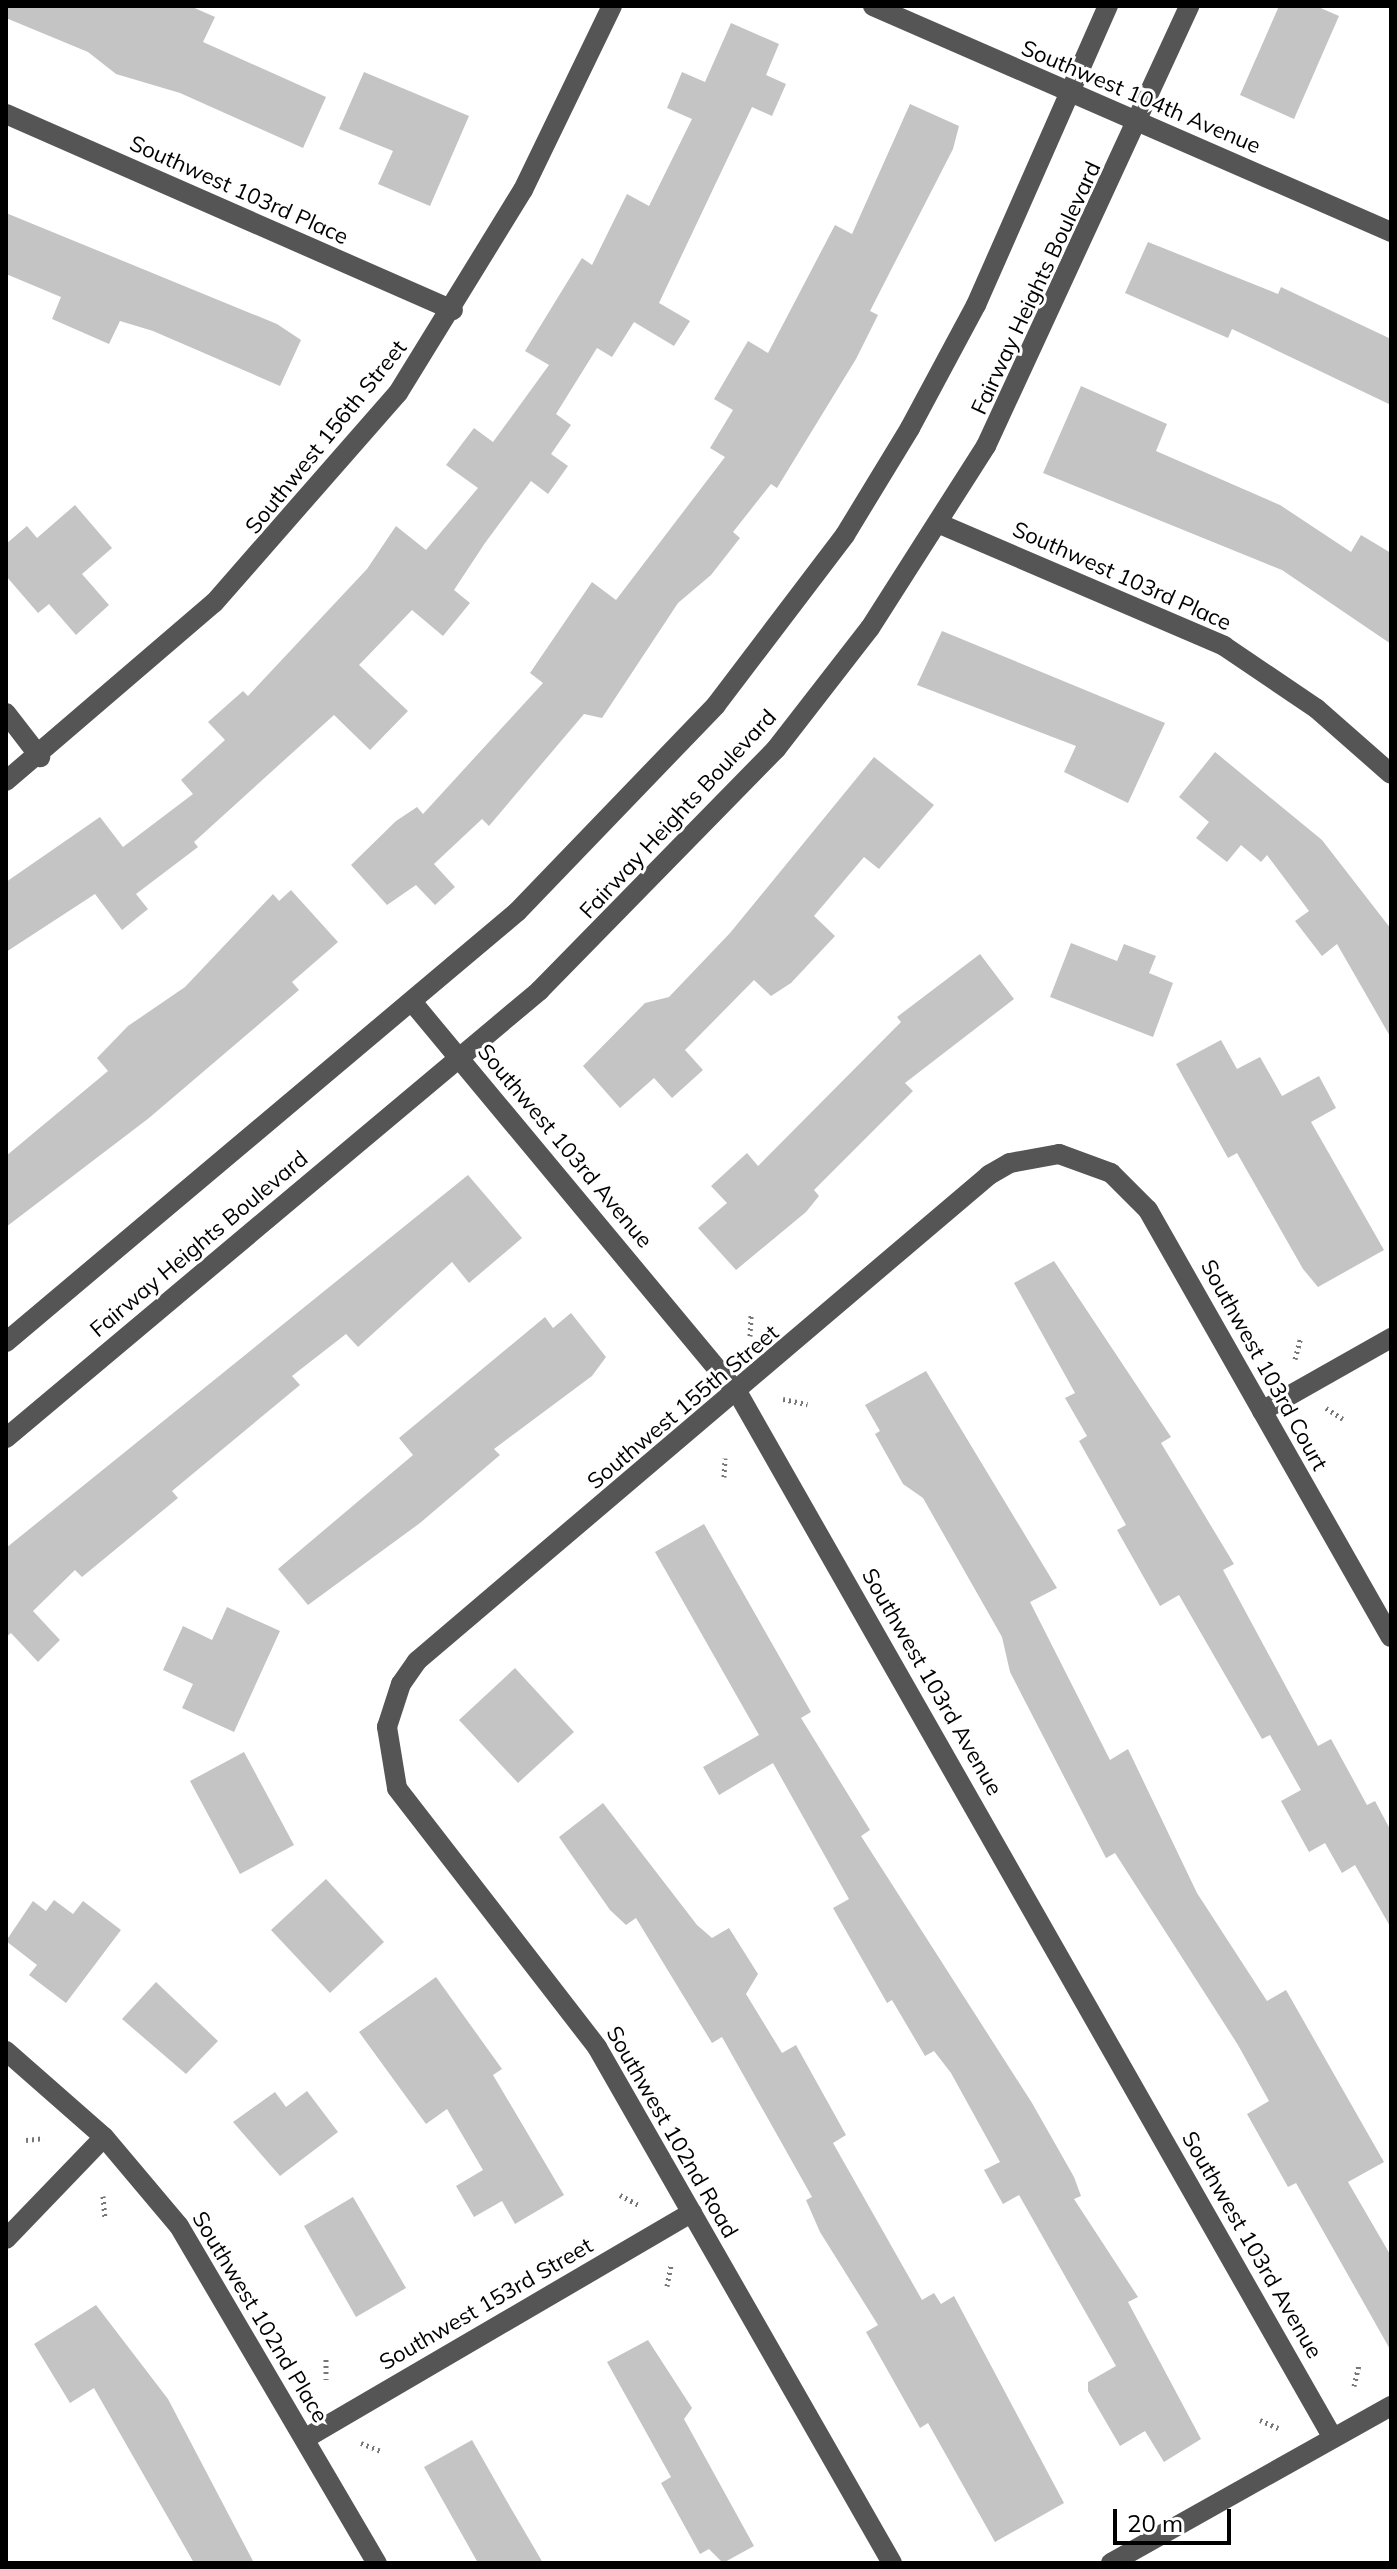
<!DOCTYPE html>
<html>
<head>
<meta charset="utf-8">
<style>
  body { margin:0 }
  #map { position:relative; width:1397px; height:2569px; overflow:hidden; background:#fff; font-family:Mulish,sans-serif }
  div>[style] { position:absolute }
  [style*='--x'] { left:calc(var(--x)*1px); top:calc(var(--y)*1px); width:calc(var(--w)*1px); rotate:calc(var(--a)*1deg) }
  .building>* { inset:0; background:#c4c4c4 }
  .path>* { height:5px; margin-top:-2.5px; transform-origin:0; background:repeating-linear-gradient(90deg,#777 0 2px,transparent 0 6px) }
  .minor>* { height:20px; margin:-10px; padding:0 10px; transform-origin:10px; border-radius:10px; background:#555 }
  span { translate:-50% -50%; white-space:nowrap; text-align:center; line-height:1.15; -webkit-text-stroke:6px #fff; paint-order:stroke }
  .street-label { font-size:22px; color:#000 }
  .frame { position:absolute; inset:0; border:8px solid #000; pointer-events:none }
  .scale { position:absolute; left:1113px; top:2509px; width:118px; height:36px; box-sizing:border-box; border:4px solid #000; border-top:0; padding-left:10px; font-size:24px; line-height:28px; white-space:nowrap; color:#000; -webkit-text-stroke:6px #fff; paint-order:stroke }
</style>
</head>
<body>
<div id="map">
  <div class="building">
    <i style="clip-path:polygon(6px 6px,190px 6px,215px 17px,203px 42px,326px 97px,303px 148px,180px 93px,116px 74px,88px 52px,6px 18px)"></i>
    <i style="clip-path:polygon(1279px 6px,1316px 6px,1339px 16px,1294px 119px,1240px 95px)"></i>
    <i style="clip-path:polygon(731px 23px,779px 44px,766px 75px,786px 84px,772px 116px,752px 107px,659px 303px,690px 321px,674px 346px,634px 322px,612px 357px,597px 348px,556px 414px,571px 425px,551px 454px,568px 466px,548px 494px,531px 481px,485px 543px,454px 590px,470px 603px,443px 636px,412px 610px,359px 665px,408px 711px,370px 750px,334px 715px,194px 842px,198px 847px,136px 894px,148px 909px,122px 930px,95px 894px,6px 952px,6px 882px,100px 817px,123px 847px,193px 794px,181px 780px,225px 740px,208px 722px,243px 691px,248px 696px,367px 569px,396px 526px,426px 550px,478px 488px,446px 465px,474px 428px,493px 442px,549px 365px,525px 351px,582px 258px,592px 265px,627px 194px,649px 206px,692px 119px,667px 108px,682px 72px,705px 82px)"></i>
    <i style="clip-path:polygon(364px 72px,469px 116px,430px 206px,378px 184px,393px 151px,339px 129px)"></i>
    <i style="clip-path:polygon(910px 104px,959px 126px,953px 149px,870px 311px,878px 315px,856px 359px,777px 488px,771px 484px,733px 532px,740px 538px,711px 575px,678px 603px,602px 718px,584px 714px,489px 826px,482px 819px,434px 864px,455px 887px,435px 905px,416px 885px,387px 905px,351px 865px,396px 821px,417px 807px,423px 814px,488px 743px,543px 683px,530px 673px,592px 582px,616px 600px,725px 457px,710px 448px,733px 410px,714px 399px,748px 341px,768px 353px,835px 225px,852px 234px)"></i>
    <i style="clip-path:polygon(6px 213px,277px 324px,301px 340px,280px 386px,153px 331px,120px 321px,109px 344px,52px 319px,61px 297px,6px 274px)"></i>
    <i style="clip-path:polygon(1148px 242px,1278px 294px,1281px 287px,1391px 339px,1391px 405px,1232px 329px,1228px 338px,1125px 293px)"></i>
    <i style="clip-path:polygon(1081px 386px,1167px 424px,1156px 451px,1280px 505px,1351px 552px,1361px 535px,1391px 553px,1391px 644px,1282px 570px,1043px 473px)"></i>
    <i style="clip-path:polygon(75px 505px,112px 548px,82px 574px,109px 605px,76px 635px,49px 604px,38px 613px,6px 576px,6px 544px,27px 526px,37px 538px)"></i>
    <i style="clip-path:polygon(942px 631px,1165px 723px,1128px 803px,1064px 772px,1076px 746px,917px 685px)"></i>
    <i style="clip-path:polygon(1215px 752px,1322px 840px,1391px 929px,1391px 1038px,1337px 944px,1322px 956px,1295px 921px,1309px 911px,1267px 855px,1261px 862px,1241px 845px,1227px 862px,1196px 838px,1209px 822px,1179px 797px)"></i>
    <i style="clip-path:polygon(874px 757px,934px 805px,879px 869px,864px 857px,814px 916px,835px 936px,791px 983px,771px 996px,754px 980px,685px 1050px,703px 1070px,672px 1098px,654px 1078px,620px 1108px,583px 1066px,645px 1003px,669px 997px,730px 933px)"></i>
    <i style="clip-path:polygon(291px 890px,338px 942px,292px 982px,299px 990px,149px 1118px,6px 1227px,6px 1156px,108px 1071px,97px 1058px,128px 1026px,185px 987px,273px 894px,279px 901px)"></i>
    <i style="clip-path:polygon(1071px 943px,1117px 961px,1124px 944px,1156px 956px,1149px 973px,1173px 983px,1153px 1037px,1050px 997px)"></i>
    <i style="clip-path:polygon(980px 954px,1014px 999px,905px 1083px,913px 1091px,814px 1190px,819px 1196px,806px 1212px,736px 1270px,698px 1228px,727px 1203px,711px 1186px,747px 1153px,758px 1166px,901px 1022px,897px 1017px)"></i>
    <i style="clip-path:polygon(1221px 1040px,1237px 1069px,1260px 1057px,1282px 1096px,1319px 1076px,1336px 1108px,1311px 1122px,1384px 1250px,1318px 1287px,1303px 1269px,1237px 1153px,1228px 1158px,1176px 1064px)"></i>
    <i style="clip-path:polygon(468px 1175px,522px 1238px,469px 1283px,452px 1262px,358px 1347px,346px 1334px,292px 1376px,300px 1385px,172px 1491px,178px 1498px,82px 1577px,75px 1570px,33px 1611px,60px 1640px,38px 1662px,11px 1633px,6px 1637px,6px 1548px)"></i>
    <i style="clip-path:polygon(1054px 1261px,1171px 1437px,1161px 1443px,1234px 1564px,1223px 1570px,1318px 1746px,1331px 1739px,1367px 1805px,1375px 1801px,1391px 1831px,1391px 1928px,1355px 1865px,1342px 1873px,1325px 1843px,1309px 1852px,1281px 1801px,1301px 1790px,1270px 1735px,1262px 1739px,1179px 1595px,1160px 1606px,1117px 1530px,1126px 1525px,1079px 1441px,1087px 1436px,1065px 1398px,1075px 1393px,1014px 1283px)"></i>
    <i style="clip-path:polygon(571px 1313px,606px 1357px,592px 1376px,494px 1449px,500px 1455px,420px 1523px,308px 1605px,278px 1569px,413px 1455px,399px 1438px,545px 1317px,553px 1328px)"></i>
    <i style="clip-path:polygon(926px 1371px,1057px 1588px,1030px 1602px,1110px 1760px,1128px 1749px,1197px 1893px,1267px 2001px,1286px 1990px,1384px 2162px,1348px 2182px,1391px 2256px,1391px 2351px,1296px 2183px,1288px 2187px,1247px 2114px,1269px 2101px,1238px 2045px,1115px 1853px,1106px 1858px,1010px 1672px,1002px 1637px,923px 1498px,903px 1484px,875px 1434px,880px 1431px,865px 1405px)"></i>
    <i style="clip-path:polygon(704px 1524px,811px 1712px,801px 1718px,870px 1830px,861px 1836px,1032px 2103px,1074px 2177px,1081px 2196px,1074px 2199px,1138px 2297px,1128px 2302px,1201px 2439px,1164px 2462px,1145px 2431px,1120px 2446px,1088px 2391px,1088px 2382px,1116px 2366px,1019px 2195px,1003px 2204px,994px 2188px,984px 2170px,1000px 2162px,951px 2073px,934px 2051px,925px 2056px,892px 2000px,887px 2003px,833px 1908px,849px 1899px,773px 1763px,719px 1795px,703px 1767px,759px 1735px,655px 1552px)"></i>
    <i style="clip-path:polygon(227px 1607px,280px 1631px,234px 1732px,182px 1708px,193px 1684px,163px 1670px,183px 1626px,212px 1640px)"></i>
    <i style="clip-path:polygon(515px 1668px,574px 1732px,518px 1783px,459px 1720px)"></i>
    <i style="clip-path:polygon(244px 1752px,294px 1845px,240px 1874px,190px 1781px)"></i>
    <i style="clip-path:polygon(603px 1803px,697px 1925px,712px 1938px,729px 1928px,758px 1974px,746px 1994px,782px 2053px,796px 2045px,846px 2135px,833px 2143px,922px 2300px,934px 2293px,941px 2304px,954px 2296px,1064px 2503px,995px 2542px,928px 2423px,920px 2428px,866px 2332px,878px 2325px,820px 2232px,806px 2200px,812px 2197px,722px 2037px,712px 2043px,636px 1918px,626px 1925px,610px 1910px,559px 1837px)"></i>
    <i style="clip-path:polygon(326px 1879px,384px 1942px,330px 1993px,271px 1930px)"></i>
    <i style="clip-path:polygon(54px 1900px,73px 1914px,83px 1901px,121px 1930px,66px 2003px,29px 1975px,37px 1965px,6px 1941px,33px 1901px,46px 1911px)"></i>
    <i style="clip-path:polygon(436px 1977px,502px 2069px,493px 2075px,564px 2195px,515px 2224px,502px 2201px,474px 2217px,456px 2186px,483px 2170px,447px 2109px,426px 2124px,359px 2032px)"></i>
    <i style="clip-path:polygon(156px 1982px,218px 2041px,186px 2074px,122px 2019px)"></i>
    <i style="clip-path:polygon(307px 2091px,338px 2132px,280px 2176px,233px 2122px,275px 2092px,286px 2107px)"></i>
    <i style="clip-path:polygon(353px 2197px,406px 2288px,356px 2317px,304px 2226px)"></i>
    <i style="clip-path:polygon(96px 2305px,168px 2399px,254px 2563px,194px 2563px,94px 2388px,70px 2403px,34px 2344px)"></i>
    <i style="clip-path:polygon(648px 2340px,692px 2408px,684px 2419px,754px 2546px,723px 2563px,709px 2549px,700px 2554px,661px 2483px,671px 2477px,607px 2362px)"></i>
    <i style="clip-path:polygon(472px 2440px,505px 2498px,543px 2563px,478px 2563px,424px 2467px)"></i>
  </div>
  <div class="path">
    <i style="--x:750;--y:1336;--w:21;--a:-87"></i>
    <i style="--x:1295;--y:1359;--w:23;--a:-75"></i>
    <i style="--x:783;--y:1399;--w:25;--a:12"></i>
    <i style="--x:1326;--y:1408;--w:20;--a:33"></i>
    <i style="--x:724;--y:1477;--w:19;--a:-87"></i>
    <i style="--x:26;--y:2140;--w:18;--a:-6"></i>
    <i style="--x:620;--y:2195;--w:21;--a:28"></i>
    <i style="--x:103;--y:2196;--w:23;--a:85"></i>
    <i style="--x:667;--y:2286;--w:21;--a:-79"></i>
    <i style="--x:326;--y:2380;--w:21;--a:-90"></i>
    <i style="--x:1354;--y:2386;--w:23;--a:-77"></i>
    <i style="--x:1260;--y:2420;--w:20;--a:24"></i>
    <i style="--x:361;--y:2443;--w:22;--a:22"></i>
  </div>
  <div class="minor">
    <i style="--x:873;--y:6;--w:565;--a:23.57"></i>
    <i style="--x:6;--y:114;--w:488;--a:23.7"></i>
    <i style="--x:940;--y:524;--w:309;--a:23.2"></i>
    <i style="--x:1224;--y:646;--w:112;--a:34.1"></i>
    <i style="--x:1317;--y:709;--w:98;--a:41.3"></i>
    <i style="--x:6;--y:713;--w:56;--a:52.3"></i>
    <i style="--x:6;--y:781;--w:274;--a:-40.6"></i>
    <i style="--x:214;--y:603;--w:279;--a:-48.8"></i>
    <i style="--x:398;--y:393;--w:238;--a:-58.4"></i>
    <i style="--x:523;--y:190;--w:204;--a:-64.2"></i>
    <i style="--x:413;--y:1003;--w:510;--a:50.25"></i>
    <i style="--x:739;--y:1395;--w:1200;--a:60.34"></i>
    <i style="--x:6;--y:1342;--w:668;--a:-40.08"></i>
    <i style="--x:517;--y:912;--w:287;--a:-46.1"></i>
    <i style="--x:716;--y:705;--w:213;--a:-52.8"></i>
    <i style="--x:845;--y:535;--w:125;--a:-58.7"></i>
    <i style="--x:910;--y:428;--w:140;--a:-61.8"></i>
    <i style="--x:976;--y:305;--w:327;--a:-66.2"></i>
    <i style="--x:1262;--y:1411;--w:148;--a:-29.5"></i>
    <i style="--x:6;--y:1438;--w:696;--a:-39.98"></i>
    <i style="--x:539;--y:991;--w:339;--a:-45.6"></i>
    <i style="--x:776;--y:749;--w:153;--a:-52.2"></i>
    <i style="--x:870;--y:628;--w:216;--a:-57.5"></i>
    <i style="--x:986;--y:446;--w:485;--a:-65.2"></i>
    <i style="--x:6;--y:2051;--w:130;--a:41.3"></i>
    <i style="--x:104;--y:2137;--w:116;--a:49.9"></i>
    <i style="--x:179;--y:2226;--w:391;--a:59.6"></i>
    <i style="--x:6;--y:2239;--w:141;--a:-46.1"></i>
    <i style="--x:306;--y:2438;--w:447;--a:-30.3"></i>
    <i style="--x:892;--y:2563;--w:594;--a:-119.76"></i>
    <i style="--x:597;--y:2047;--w:327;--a:-127.7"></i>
    <i style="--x:397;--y:1788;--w:62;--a:-99.3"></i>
    <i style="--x:387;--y:1727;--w:45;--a:-72"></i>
    <i style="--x:401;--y:1684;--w:28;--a:-55"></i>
    <i style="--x:417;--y:1661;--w:751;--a:-40.35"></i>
    <i style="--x:989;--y:1175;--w:24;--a:-30"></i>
    <i style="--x:1010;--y:1163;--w:50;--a:-10.4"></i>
    <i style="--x:1059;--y:1154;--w:55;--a:20.1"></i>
    <i style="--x:1111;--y:1173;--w:52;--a:45"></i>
    <i style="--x:1148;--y:1210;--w:491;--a:60.4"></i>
    <i style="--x:1111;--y:2563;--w:321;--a:-29.3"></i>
  </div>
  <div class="street-label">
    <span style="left:1141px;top:97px;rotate:23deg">Southwest 104th Avenue</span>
    <span style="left:239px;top:190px;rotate:24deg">Southwest 103rd Place</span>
    <span style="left:1036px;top:288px;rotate:-65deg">Fairway Heights Boulevard</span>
    <span style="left:326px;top:437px;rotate:-51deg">Southwest 156th Street</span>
    <span style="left:1122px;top:576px;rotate:24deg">Southwest 103rd Place</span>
    <span style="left:678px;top:814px;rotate:-47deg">Fairway Heights Boulevard</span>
    <span style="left:565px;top:1146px;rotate:50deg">Southwest 103rd Avenue</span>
    <span style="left:199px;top:1244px;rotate:-40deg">Fairway Heights Boulevard</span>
    <span style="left:1264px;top:1365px;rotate:61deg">Southwest 103rd Court</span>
    <span style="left:683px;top:1407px;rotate:-40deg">Southwest 155th Street</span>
    <span style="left:932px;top:1682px;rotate:60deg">Southwest 103rd Avenue</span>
    <span style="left:672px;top:2132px;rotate:60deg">Southwest 102nd Road</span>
    <span style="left:1252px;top:2245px;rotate:60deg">Southwest 103rd Avenue</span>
    <span style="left:486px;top:2304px;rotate:-30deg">Southwest 153rd Street</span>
    <span style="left:260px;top:2317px;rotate:59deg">Southwest 102nd Place</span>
  </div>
  <div class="frame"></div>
  <div class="scale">20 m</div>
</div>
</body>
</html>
